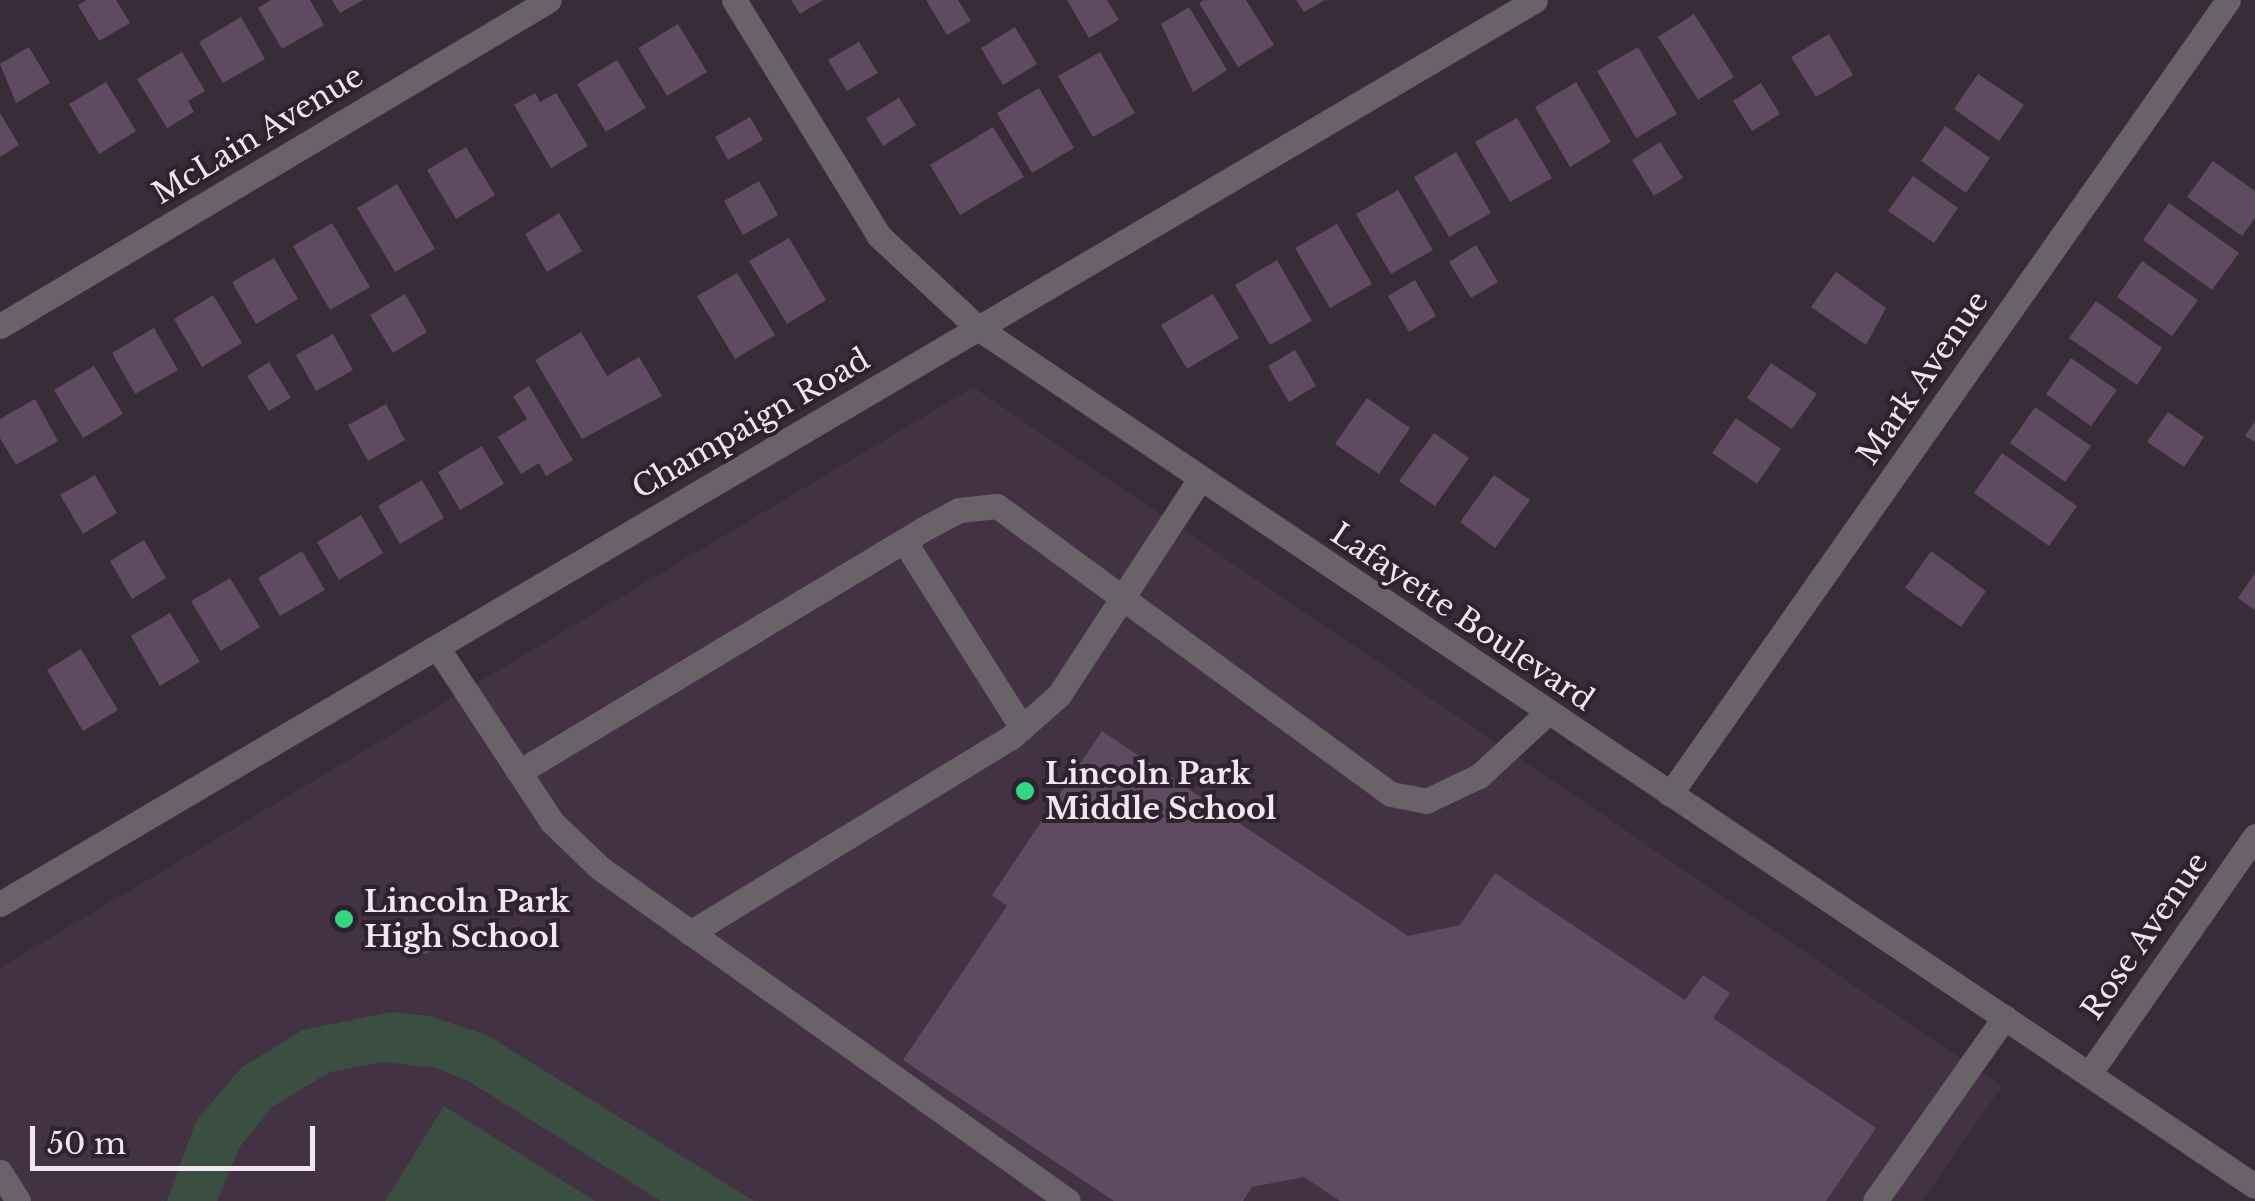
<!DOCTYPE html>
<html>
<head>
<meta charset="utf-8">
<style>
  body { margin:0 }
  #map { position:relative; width:2255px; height:1201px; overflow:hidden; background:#382c38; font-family:"Libre Baskerville",serif }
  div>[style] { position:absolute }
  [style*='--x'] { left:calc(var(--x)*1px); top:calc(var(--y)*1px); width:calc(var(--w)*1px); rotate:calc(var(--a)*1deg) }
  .built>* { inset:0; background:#433243 }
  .green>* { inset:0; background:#3a4f41 }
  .building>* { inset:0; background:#604a61 }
  .round { border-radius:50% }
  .minor>* { height:25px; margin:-12.5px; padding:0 12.5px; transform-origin:12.5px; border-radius:12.5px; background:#696269 }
  .dots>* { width:28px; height:28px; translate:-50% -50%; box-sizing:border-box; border:5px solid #2e222e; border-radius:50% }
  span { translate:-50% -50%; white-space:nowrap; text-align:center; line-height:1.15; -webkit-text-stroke:8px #2e222e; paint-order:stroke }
  .street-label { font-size:30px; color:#f0e7f0 }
  .poi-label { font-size:30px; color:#f0e7f0; font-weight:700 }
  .left { translate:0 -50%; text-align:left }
  .scale { position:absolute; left:30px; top:1126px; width:285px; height:45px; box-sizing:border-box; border:5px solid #f0e7f0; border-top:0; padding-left:12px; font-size:30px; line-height:35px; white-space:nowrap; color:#f0e7f0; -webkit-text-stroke:8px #2e222e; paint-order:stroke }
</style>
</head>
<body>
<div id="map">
  <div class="built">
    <i style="clip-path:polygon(973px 387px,2002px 1086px,1922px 1201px,0 1201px,0 968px)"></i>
  </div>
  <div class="green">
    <i style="clip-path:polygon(391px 1012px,430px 1016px,487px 1035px,754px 1201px,661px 1201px,468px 1081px,435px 1068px,383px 1062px,330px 1072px,272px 1107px,239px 1148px,217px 1201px,167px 1201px,196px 1121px,242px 1067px,303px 1030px)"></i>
    <i style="clip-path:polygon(444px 1106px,595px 1201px,385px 1201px)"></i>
  </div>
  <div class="building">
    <i style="clip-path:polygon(86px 0,116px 0,130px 23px,99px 41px,78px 5px)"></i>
    <i style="clip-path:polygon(271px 0,310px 0,324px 25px,282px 49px,258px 8px)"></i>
    <i style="clip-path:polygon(332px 0,363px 0,340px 13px)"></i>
    <i style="clip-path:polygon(791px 0,823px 0,800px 14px)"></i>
    <i style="clip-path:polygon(926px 0,958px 0,971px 21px,947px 35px)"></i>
    <i style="clip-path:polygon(1067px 0,1107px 0,1119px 20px,1089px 38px)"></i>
    <i style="clip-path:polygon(1204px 0,1246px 0,1274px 45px,1238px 67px,1199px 3px)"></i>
    <i style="clip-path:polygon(1296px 0,1325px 0,1304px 12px)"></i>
    <i style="clip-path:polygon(1189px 7px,1227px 70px,1193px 92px,1161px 24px)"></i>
    <i style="clip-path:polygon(1694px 14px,1734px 77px,1698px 100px,1658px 37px)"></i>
    <i style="clip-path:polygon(241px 17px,265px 59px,223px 83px,199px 42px)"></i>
    <i style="clip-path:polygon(678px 24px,707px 72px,667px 96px,638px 48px)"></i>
    <i style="clip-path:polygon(1015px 27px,1037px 64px,1003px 85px,981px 48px)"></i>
    <i style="clip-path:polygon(1829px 34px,1853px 75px,1816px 97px,1791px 57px)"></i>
    <i style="clip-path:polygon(859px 42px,878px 73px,847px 91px,828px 60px)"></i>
    <i style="clip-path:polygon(29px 47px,50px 83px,16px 103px,0 64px)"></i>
    <i style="clip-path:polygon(1638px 47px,1677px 114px,1636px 138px,1597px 71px)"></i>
    <i style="clip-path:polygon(182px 52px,205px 91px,188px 101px,194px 112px,167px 128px,137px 79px)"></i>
    <i style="clip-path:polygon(1100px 52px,1135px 113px,1093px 137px,1058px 76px)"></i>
    <i style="clip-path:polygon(617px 60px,646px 108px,606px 132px,577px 84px)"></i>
    <i style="clip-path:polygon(1978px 74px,2024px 105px,1999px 141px,1954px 109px)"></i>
    <i style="clip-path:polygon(106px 82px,136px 131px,99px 154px,69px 104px)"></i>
    <i style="clip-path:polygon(1576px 82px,1611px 142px,1570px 167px,1535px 107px)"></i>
    <i style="clip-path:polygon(1761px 83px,1780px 114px,1752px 131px,1733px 101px)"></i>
    <i style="clip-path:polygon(1039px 88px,1074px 148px,1032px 173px,997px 113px)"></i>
    <i style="clip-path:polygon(535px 93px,540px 102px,556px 93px,588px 146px,551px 168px,514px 105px)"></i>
    <i style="clip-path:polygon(899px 98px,916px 125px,883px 146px,866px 118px)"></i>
    <i style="clip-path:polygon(0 113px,19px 145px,0 157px)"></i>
    <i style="clip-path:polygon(750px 117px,763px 140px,728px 160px,715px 137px)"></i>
    <i style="clip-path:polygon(1517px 118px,1552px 178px,1510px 202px,1475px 142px)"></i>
    <i style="clip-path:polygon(1945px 126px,1990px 158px,1966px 193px,1921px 161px)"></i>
    <i style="clip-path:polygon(993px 127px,1024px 177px,960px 215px,930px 165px)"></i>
    <i style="clip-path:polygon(1660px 142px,1683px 178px,1654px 196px,1632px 160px)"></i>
    <i style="clip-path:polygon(466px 147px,495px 195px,456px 219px,427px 170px)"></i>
    <i style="clip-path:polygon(1456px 152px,1491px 213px,1449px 237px,1414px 177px)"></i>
    <i style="clip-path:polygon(2213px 161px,2255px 191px,2255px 218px,2242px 236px,2187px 197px)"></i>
    <i style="clip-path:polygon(1913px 176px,1958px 208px,1934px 243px,1888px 211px)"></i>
    <i style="clip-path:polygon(759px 181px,778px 215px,743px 235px,724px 201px)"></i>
    <i style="clip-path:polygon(397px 184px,435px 249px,395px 272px,357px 208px)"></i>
    <i style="clip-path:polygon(1398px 190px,1433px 250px,1391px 274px,1356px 214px)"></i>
    <i style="clip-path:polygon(2169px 203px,2239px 253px,2212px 290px,2143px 240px)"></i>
    <i style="clip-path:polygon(559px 213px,582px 251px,547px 272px,525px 234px)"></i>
    <i style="clip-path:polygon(332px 223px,370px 287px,330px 310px,293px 246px)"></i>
    <i style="clip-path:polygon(1337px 224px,1372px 284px,1330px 308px,1295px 248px)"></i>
    <i style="clip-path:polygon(789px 238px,826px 300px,787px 324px,749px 261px)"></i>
    <i style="clip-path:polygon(1476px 245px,1498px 282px,1471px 298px,1449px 262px)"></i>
    <i style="clip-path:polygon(274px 258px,298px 299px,256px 324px,232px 282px)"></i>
    <i style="clip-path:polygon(1277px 260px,1312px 321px,1270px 345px,1235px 285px)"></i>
    <i style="clip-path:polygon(2142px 261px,2198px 300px,2172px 336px,2117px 297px)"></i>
    <i style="clip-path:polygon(1836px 272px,1886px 308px,1866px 345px,1811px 307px)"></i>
    <i style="clip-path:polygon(737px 273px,775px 335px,735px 359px,697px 296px)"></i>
    <i style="clip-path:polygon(1415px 280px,1436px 316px,1409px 332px,1388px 296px)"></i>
    <i style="clip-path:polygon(405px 294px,427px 332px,393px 353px,370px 315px)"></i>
    <i style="clip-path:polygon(1213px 294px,1239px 338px,1187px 369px,1161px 325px)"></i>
    <i style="clip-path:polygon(213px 295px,242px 343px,202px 367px,174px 319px)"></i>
    <i style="clip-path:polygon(2096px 301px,2162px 348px,2137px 385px,2069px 338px)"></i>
    <i style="clip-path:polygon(154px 328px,178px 370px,135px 394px,112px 353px)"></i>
    <i style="clip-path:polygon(581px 332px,607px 376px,639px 357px,662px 396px,582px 439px,535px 360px)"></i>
    <i style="clip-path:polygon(333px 334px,353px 370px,316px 391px,296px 355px)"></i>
    <i style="clip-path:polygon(1295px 350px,1316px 386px,1289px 402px,1268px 366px)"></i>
    <i style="clip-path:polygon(2071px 358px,2117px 390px,2091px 426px,2046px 394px)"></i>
    <i style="clip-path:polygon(269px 362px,291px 398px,269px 411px,247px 376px)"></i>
    <i style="clip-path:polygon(1771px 363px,1817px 394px,1792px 429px,1747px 398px)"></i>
    <i style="clip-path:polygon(94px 366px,123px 414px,83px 438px,54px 390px)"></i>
    <i style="clip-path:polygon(529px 386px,573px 460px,546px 476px,539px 463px,521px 474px,498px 437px,527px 419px,513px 396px)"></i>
    <i style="clip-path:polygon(1367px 398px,1410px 428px,1379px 474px,1335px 444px)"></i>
    <i style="clip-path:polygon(35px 399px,58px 441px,16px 465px,0 438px,0 419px)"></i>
    <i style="clip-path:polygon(386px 404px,405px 440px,368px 461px,348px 425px)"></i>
    <i style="clip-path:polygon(2035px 407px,2091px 446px,2065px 482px,2010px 443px)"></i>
    <i style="clip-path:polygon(2168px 412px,2204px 437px,2184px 467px,2147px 442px)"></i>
    <i style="clip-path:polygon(1736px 418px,1781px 449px,1757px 484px,1712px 453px)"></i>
    <i style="clip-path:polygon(2255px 421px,2255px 442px,2245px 436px)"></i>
    <i style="clip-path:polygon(1434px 433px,1469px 458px,1435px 506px,1399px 481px)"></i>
    <i style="clip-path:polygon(482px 446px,504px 484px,460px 510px,438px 472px)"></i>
    <i style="clip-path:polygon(2002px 453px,2077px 506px,2049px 546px,1974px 493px)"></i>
    <i style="clip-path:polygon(95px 475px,117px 513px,83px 534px,60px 495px)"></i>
    <i style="clip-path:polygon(1494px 475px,1530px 500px,1495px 548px,1460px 522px)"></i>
    <i style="clip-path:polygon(422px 480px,444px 518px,400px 544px,378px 506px)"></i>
    <i style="clip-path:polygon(361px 515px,383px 553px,339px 580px,317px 542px)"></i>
    <i style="clip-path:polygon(144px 540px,166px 578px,132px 599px,110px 561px)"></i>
    <i style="clip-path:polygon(302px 551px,325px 590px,280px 616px,258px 578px)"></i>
    <i style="clip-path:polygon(1931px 551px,1986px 591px,1961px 627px,1905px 588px)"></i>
    <i style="clip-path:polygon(2255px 573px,2255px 610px,2238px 598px)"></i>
    <i style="clip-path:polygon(230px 578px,260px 627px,221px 651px,191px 601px)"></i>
    <i style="clip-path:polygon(170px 613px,200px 662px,160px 686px,131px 636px)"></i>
    <i style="clip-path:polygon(81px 649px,118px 710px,83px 731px,47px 670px)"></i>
    <i style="clip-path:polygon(1102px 731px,1408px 936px,1460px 925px,1495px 873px,1685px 1000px,1703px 975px,1730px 993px,1713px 1018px,1876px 1128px,1826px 1201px,1340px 1201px,1304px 1177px,1252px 1187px,1243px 1201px,1114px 1201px,903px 1060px,1007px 906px,992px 895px)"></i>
    <i class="round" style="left:411px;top:930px;width:24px;height:24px"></i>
  </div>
  <div class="minor">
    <i style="--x:734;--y:0;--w:277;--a:58.4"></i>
    <i style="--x:879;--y:236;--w:135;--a:42.9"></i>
    <i style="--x:978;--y:328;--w:1538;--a:33.9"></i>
    <i style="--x:0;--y:326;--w:638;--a:-30.7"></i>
    <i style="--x:904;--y:541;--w:221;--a:57.7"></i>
    <i style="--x:437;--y:647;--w:209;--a:56.7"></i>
    <i style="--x:552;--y:822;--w:66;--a:43.8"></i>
    <i style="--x:600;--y:868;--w:574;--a:35.43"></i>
    <i style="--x:519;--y:772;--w:476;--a:-31"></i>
    <i style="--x:927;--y:527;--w:36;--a:-28"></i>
    <i style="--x:959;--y:510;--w:38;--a:-6"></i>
    <i style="--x:997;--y:506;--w:488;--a:36.2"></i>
    <i style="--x:1391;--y:794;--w:36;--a:11"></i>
    <i style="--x:1426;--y:801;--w:59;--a:-25.3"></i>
    <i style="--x:1479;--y:776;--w:93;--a:-42.8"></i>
    <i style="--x:1670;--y:794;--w:970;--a:-54.9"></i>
    <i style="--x:0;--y:904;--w:1781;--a:-30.49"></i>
    <i style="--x:690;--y:933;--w:375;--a:-31.4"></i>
    <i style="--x:1010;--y:738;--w:65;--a:-41.3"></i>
    <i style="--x:1059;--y:695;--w:258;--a:-56.9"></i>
    <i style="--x:2089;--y:1074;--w:290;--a:-55.1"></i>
    <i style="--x:0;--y:1172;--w:34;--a:58"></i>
    <i style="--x:1875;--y:1201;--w:225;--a:-54.8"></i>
  </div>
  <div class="dots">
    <i style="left:1025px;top:791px;background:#31d882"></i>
    <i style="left:344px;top:919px;background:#31d882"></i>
  </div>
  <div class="street-label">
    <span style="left:258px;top:135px;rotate:-31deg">McLain Avenue</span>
    <span style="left:1923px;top:378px;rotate:-55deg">Mark Avenue</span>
    <span style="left:751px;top:424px;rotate:-30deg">Champaign Road</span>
    <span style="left:1462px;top:617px;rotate:34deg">Lafayette Boulevard</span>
    <span style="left:2145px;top:936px;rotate:-55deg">Rose Avenue</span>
  </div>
  <div class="poi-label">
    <span class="left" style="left:1045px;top:791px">Lincoln Park<br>Middle School</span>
    <span class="left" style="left:364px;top:919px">Lincoln Park<br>High School</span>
  </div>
  <div class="scale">50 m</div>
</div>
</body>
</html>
